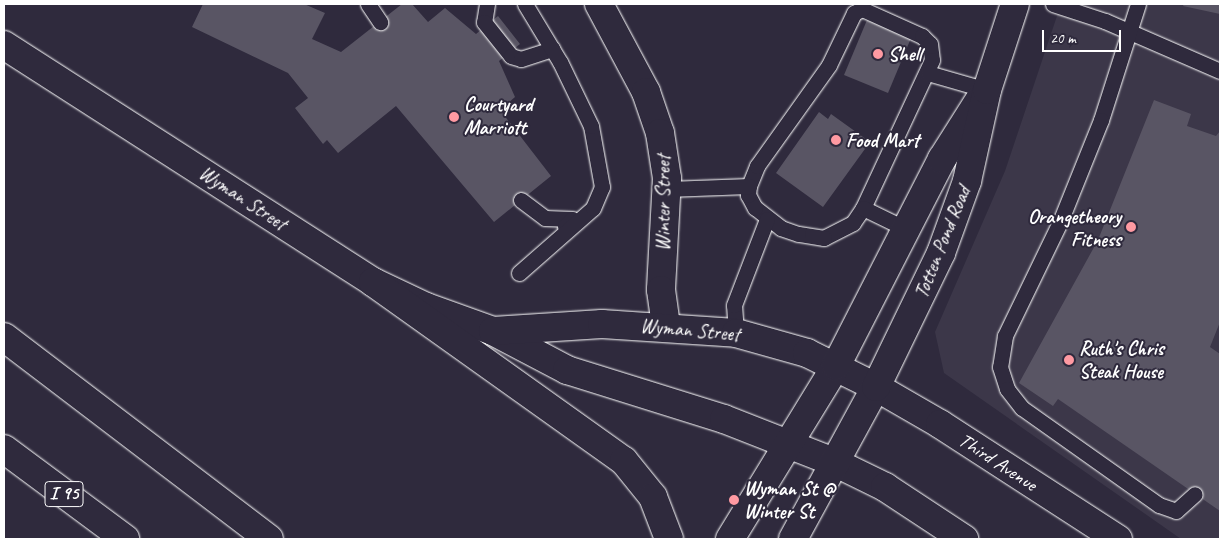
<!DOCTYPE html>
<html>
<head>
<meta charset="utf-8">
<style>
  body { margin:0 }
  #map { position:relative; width:1224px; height:543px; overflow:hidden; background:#2f2a3d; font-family:Caveat,sans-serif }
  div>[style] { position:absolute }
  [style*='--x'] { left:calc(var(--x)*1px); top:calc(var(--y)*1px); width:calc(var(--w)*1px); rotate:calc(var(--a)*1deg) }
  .built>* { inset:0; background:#3c3749 }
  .building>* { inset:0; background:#595564 }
  .roads { filter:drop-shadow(0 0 1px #fff) drop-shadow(0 0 1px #fff) }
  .service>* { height:15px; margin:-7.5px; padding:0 7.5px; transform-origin:7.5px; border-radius:7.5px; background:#2f2a3d }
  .minor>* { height:28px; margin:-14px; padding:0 14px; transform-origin:14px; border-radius:14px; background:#2f2a3d }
  .tertiary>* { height:28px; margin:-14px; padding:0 14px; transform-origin:14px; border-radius:14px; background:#2f2a3d }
  .secondary>* { height:28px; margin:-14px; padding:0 14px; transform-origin:14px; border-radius:14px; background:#2f2a3d }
  .primary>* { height:28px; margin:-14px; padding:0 14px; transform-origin:14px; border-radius:14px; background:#2f2a3d }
  .motorway>* { height:28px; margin:-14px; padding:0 14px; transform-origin:14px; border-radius:14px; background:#2f2a3d }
  .dots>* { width:14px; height:14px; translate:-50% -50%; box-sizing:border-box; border:2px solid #2f2a3d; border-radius:50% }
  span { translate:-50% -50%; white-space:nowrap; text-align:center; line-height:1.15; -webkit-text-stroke:4px #2f2a3d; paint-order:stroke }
  .shield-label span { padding:1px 4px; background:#2f2a3d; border:1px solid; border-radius:4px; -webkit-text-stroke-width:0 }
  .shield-label { font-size:19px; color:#fff; font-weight:700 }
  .poi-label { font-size:20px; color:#fff; font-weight:700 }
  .left { translate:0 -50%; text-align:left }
  .right { translate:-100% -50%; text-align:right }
  .street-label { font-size:20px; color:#fff }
  .frame { position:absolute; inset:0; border:5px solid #fff; pointer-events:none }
  .scale { position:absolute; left:1042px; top:30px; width:79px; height:22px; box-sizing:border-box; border:2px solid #fff; border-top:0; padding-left:6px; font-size:15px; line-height:18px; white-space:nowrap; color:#fff; -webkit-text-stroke:4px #2f2a3d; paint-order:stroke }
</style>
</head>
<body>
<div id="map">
  <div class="built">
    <i style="clip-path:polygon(1061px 4px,1220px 4px,1220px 539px,1181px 539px,944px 373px,935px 332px,1005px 171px)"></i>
  </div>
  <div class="building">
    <i style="clip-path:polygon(203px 4px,304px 4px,325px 13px,312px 39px,341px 52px,402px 4px,412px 4px,428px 22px,445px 8px,476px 34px,498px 16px,520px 44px,499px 61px,515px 97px,500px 110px,551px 176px,494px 222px,396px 106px,338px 153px,327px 140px,323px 144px,295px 108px,308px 98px,288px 73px,192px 27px)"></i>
    <i style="clip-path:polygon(1184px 4px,1220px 4px,1220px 14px,1183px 6px)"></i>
    <i style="clip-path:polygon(867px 20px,911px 38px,888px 93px,844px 75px)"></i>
    <i style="clip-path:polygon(1154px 100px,1191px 114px,1187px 126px,1216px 136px,1220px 131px,1220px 322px,1210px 347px,1220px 354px,1220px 511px,1058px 399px,1053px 406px,1019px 383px,1098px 240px)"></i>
    <i style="clip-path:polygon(819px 112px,828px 119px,831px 114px,870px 142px,823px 207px,776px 173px)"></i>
  </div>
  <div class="roads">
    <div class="service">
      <i style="--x:368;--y:4;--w:22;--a:56"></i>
      <i style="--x:487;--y:4;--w:18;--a:99"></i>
      <i style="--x:484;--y:22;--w:43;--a:51.5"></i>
      <i style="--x:511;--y:56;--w:10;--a:17"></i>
      <i style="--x:521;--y:59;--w:33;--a:-18"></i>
      <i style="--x:1053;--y:4;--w:55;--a:18.1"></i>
      <i style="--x:1105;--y:21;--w:125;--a:23.5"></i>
      <i style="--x:1138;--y:4;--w:122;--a:107.7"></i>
      <i style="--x:1101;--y:120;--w:110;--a:111.9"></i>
      <i style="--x:1060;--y:222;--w:127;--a:115.8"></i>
      <i style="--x:1005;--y:336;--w:31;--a:99"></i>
      <i style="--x:1000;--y:367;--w:23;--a:72"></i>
      <i style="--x:1007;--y:389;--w:24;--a:52"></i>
      <i style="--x:1022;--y:408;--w:168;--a:35.3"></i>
      <i style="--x:1159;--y:505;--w:18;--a:19"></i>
      <i style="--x:1176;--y:511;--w:25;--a:-42"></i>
      <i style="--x:862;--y:9;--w:66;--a:24.2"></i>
      <i style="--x:922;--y:36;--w:11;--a:45"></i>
      <i style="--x:930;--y:44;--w:16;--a:83"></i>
      <i style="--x:932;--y:60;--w:163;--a:115"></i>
      <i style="--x:863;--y:208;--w:18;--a:124"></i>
      <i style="--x:853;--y:223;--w:33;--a:153"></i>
      <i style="--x:824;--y:238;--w:26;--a:-171"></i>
      <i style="--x:798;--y:234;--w:18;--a:-161"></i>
      <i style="--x:781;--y:228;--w:33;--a:-142"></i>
      <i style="--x:755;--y:208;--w:15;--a:-118"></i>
      <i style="--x:748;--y:195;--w:9;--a:-84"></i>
      <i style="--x:749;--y:186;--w:22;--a:-68"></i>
      <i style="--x:757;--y:166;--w:124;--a:-54.5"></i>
      <i style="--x:829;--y:65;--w:58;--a:-64.3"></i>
      <i style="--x:854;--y:13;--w:9;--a:-27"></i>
      <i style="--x:928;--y:73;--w:61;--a:16.1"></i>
      <i style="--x:667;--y:189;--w:82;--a:-2.1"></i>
      <i style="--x:521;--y:200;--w:30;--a:37"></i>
      <i style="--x:545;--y:218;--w:27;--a:2"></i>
      <i style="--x:572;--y:219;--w:10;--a:135"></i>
      <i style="--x:863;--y:208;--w:48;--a:26"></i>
      <i style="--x:519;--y:273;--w:98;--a:-41.3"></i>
      <i style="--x:593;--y:208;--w:23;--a:-67"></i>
      <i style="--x:602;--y:187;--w:62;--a:-100.2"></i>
      <i style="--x:591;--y:126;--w:71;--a:-115.8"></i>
      <i style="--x:560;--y:62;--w:68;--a:-121.1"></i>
      <i style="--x:736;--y:333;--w:28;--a:-94"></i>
      <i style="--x:734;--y:305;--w:92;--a:-69"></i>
    </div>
    <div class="minor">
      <i style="--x:876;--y:387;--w:74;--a:30"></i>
      <i style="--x:940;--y:424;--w:212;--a:32.9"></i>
      <i style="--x:836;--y:463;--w:55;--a:26.1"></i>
      <i style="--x:885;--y:487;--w:95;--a:33.4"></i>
    </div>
    <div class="tertiary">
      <i style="--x:599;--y:4;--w:100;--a:61.9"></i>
      <i style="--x:646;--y:92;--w:43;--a:71.1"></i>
      <i style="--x:660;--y:133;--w:46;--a:81.2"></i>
      <i style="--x:667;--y:178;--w:112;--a:93.1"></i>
      <i style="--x:661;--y:290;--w:36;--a:82"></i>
    </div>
    <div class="secondary">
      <i style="--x:4;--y:45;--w:439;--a:32.7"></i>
      <i style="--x:373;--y:282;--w:59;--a:25.3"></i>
      <i style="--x:426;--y:307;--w:71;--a:19.7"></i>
      <i style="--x:493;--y:331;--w:84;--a:27.8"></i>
      <i style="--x:567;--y:370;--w:164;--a:17.3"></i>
      <i style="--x:724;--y:419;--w:120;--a:21.4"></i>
      <i style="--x:493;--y:331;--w:109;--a:-3.7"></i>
      <i style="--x:602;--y:324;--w:134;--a:3.8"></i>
      <i style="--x:736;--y:333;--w:74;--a:15.7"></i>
      <i style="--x:807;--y:353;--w:77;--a:26.2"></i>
    </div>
    <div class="primary">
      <i style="--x:373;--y:282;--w:308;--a:35.5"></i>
      <i style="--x:624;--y:461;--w:46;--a:51.1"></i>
      <i style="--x:653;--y:497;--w:45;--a:69.1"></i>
      <i style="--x:730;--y:539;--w:203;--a:-58.5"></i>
      <i style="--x:836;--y:366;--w:233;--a:-62.9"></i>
      <i style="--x:942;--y:159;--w:71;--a:-57.7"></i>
      <i style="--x:793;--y:539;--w:173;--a:-61.4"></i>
      <i style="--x:876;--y:387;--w:149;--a:-64.1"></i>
      <i style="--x:941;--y:253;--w:77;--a:-70.1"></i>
      <i style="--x:967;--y:181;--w:93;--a:-77.6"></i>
      <i style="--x:987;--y:90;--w:90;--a:-72"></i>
    </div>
    <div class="motorway">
      <i style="--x:4;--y:337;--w:333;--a:37.3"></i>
      <i style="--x:4;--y:449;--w:151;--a:36.6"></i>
    </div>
  </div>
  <div class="dots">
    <i style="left:878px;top:54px;background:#ff9aa2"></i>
    <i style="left:454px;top:117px;background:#ff9aa2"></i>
    <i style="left:836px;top:140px;background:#ff9aa2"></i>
    <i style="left:1131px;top:227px;background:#ff9aa2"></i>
    <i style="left:1069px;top:360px;background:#ff9aa2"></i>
    <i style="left:734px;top:500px;background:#ff9aa2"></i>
  </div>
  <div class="shield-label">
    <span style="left:64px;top:494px">I 95</span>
  </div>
  <div class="poi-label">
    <span class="left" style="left:888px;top:54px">Shell</span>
    <span class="left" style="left:464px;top:116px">Courtyard<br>Marriott</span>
    <span class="left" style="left:846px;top:140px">Food Mart</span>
    <span class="right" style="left:1121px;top:228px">Orangetheory<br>Fitness</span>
    <span class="left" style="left:1079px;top:360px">Ruth's Chris<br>Steak House</span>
    <span class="left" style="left:744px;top:500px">Wyman St @<br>Winter St</span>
  </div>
  <div class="street-label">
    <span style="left:243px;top:198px;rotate:33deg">Wyman Street</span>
    <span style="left:663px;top:203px;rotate:-90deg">Winter Street</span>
    <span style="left:942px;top:242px;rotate:-68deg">Totten Pond Road</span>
    <span style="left:690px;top:330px;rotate:5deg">Wyman Street</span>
    <span style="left:998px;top:462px;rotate:33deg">Third Avenue</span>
  </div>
  <div class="frame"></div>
  <div class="scale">20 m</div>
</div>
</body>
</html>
